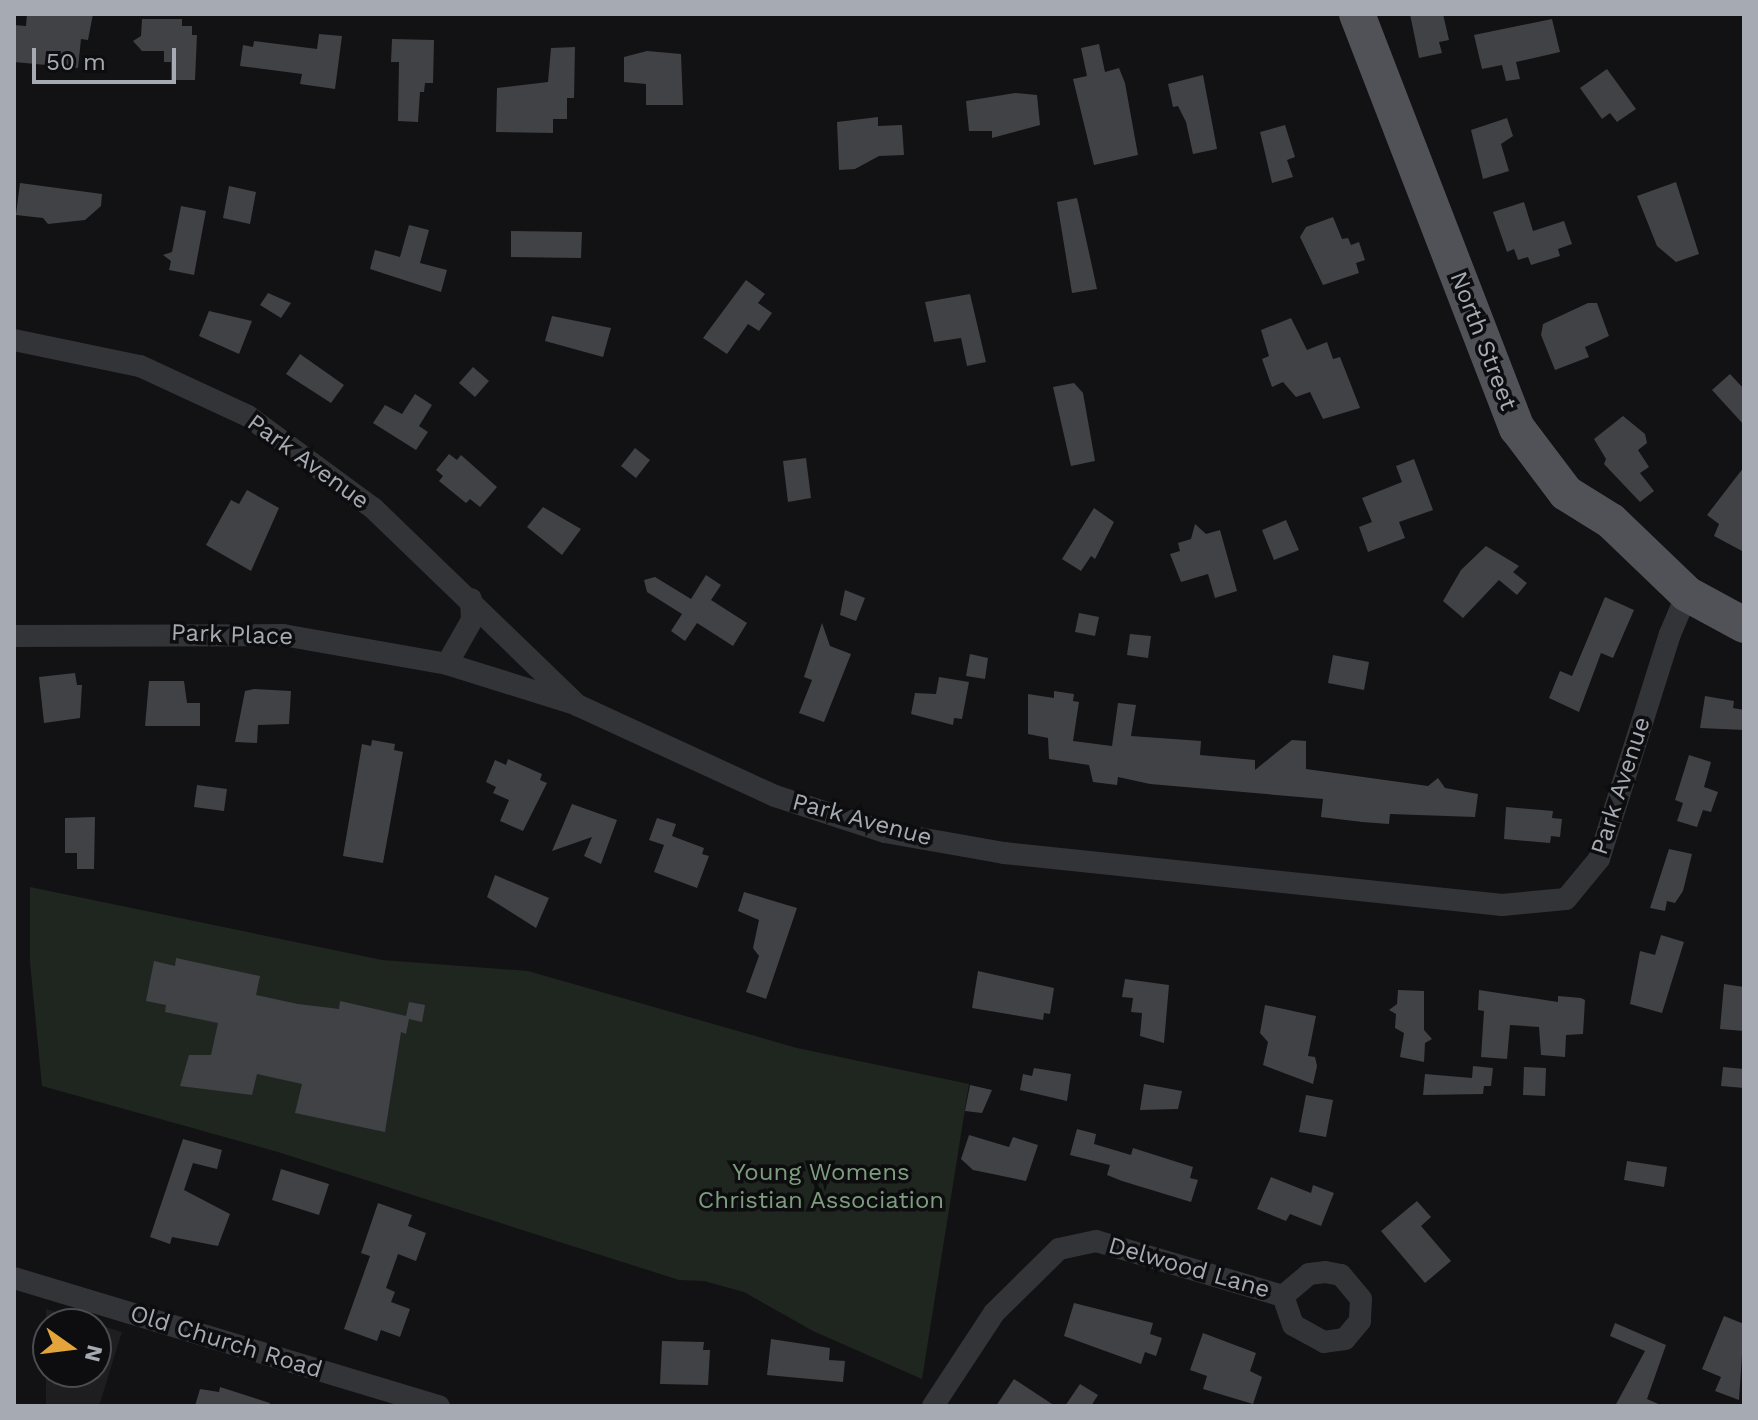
<!DOCTYPE html>
<html>
<head>
<meta charset="utf-8">
<style>
  body { margin:0 }
  #map { position:relative; width:1758px; height:1420px; overflow:hidden; background:#121214; font-family:"Work Sans",sans-serif }
  div>[style] { position:absolute }
  [style*='--x'] { left:calc(var(--x)*1px); top:calc(var(--y)*1px); width:calc(var(--w)*1px); rotate:calc(var(--a)*1deg) }
  .built>* { inset:0; background:#1e1e20 }
  .green>* { inset:0; background:#1f261f }
  .building>* { inset:0; background:#414246 }
  .street>* { height:22px; margin:-11px; padding:0 11px; transform-origin:11px; border-radius:11px; background:#333438 }
  .primary>* { height:36px; margin:-18px; padding:0 18px; transform-origin:18px; border-radius:18px; background:#505257 }
  span { translate:-50% -50%; white-space:nowrap; text-align:center; line-height:1.15; -webkit-text-stroke:7px #0d0d0f; paint-order:stroke }
  .street-label { font-size:24px; color:#a5aab3 }
  .park-label { font-size:24px; color:#7d9d7e }
  .frame { position:absolute; inset:0; border:16px solid #a5aab3; pointer-events:none }
  .north { position:absolute; left:32px; top:1308px; width:80px; height:80px; box-sizing:border-box; background:#0d0d0f; border:2px solid #4a4c51; border-radius:50%; rotate:104deg; font-size:22px; font-weight:700; line-height:32px; text-align:center; color:#a5aab3 }
  .north::after { content:''; display:block; margin:auto; width:28px; height:36px; background:#e3a43b; clip-path:polygon(50% 0,100% 100%,50% 72%,0 100%) }
  .scale { position:absolute; left:32px; top:48px; width:144px; height:36px; box-sizing:border-box; border:4px solid #a5aab3; border-top:0; padding-left:10px; font-size:24px; line-height:28px; white-space:nowrap; color:#a5aab3; -webkit-text-stroke:6px #0d0d0f; paint-order:stroke }
</style>
</head>
<body>
<div id="map">
  <div class="built">
    <i style="clip-path:polygon(evenodd,46px 1309px,122px 1332px,99px 1406px,46px 1406px,46px 1309px,48px 1324px,96px 1324px,96px 1372px,48px 1372px,48px 1324px)"></i>
  </div>
  <div class="green">
    <i style="clip-path:polygon(30px 887px,382px 960px,528px 971px,797px 1048px,969px 1084px,922px 1379px,813px 1331px,744px 1292px,704px 1281px,679px 1280px,278px 1152px,42px 1086px,30px 962px)"></i>
  </div>
  <div class="building">
    <i style="clip-path:polygon(27px 14px,93px 14px,88px 40px,81px 39px,78px 68px,14px 62px,14px 25px,26px 26px)"></i>
    <i style="clip-path:polygon(1410px 14px,1443px 14px,1449px 40px,1439px 42px,1442px 53px,1419px 58px)"></i>
    <i style="clip-path:polygon(142px 19px,182px 19px,182px 26px,192px 26px,192px 35px,197px 35px,195px 80px,171px 80px,171px 62px,164px 62px,164px 51px,142px 51px,133px 41px,141px 36px)"></i>
    <i style="clip-path:polygon(1552px 19px,1560px 52px,1516px 62px,1520px 79px,1506px 81px,1502px 65px,1482px 69px,1474px 35px)"></i>
    <i style="clip-path:polygon(319px 34px,342px 36px,335px 89px,300px 84px,302px 74px,240px 66px,243px 45px,253px 47px,254px 41px,317px 49px)"></i>
    <i style="clip-path:polygon(392px 39px,434px 40px,433px 83px,425px 83px,424px 92px,420px 92px,418px 122px,398px 121px,399px 62px,391px 62px)"></i>
    <i style="clip-path:polygon(1099px 44px,1105px 72px,1119px 68px,1125px 83px,1138px 155px,1094px 165px,1073px 79px,1087px 76px,1081px 48px)"></i>
    <i style="clip-path:polygon(575px 47px,574px 98px,567px 98px,567px 119px,553px 119px,553px 133px,496px 132px,497px 88px,548px 82px,551px 48px)"></i>
    <i style="clip-path:polygon(647px 51px,681px 54px,683px 105px,646px 105px,646px 84px,624px 82px,624px 57px)"></i>
    <i style="clip-path:polygon(1607px 69px,1636px 109px,1617px 122px,1610px 113px,1602px 119px,1580px 88px)"></i>
    <i style="clip-path:polygon(1203px 75px,1217px 149px,1193px 154px,1186px 122px,1178px 106px,1173px 107px,1168px 84px)"></i>
    <i style="clip-path:polygon(1015px 93px,1037px 95px,1040px 125px,992px 138px,992px 131px,969px 131px,966px 101px)"></i>
    <i style="clip-path:polygon(878px 117px,878px 126px,902px 125px,904px 155px,879px 156px,855px 169px,839px 170px,837px 122px)"></i>
    <i style="clip-path:polygon(1507px 118px,1513px 136px,1501px 144px,1509px 171px,1483px 179px,1471px 130px)"></i>
    <i style="clip-path:polygon(1285px 125px,1295px 157px,1287px 160px,1293px 177px,1272px 183px,1260px 132px)"></i>
    <i style="clip-path:polygon(1676px 182px,1699px 254px,1676px 262px,1657px 246px,1637px 196px)"></i>
    <i style="clip-path:polygon(20px 183px,102px 194px,101px 206px,85px 220px,48px 224px,43px 218px,16px 215px)"></i>
    <i style="clip-path:polygon(229px 186px,256px 192px,250px 224px,223px 218px)"></i>
    <i style="clip-path:polygon(1077px 198px,1097px 289px,1072px 293px,1057px 202px)"></i>
    <i style="clip-path:polygon(1524px 202px,1533px 231px,1564px 221px,1572px 244px,1558px 249px,1560px 256px,1531px 265px,1528px 257px,1518px 260px,1514px 249px,1507px 252px,1493px 212px)"></i>
    <i style="clip-path:polygon(181px 206px,206px 211px,194px 275px,169px 270px,171px 261px,163px 255px,172px 252px)"></i>
    <i style="clip-path:polygon(1333px 217px,1342px 239px,1348px 238px,1351px 245px,1359px 242px,1365px 260px,1356px 263px,1359px 273px,1323px 285px,1300px 237px,1306px 227px)"></i>
    <i style="clip-path:polygon(409px 225px,429px 230px,420px 263px,447px 270px,441px 292px,370px 269px,375px 250px,400px 257px)"></i>
    <i style="clip-path:polygon(511px 231px,582px 232px,581px 258px,511px 257px)"></i>
    <i style="clip-path:polygon(746px 280px,765px 294px,758px 303px,772px 313px,759px 331px,748px 324px,727px 354px,703px 338px)"></i>
    <i style="clip-path:polygon(268px 293px,291px 303px,281px 318px,260px 305px)"></i>
    <i style="clip-path:polygon(970px 294px,986px 362px,967px 366px,961px 338px,934px 342px,925px 302px)"></i>
    <i style="clip-path:polygon(1588px 303px,1597px 303px,1609px 336px,1585px 347px,1589px 357px,1555px 370px,1541px 335px,1543px 324px)"></i>
    <i style="clip-path:polygon(209px 311px,252px 321px,239px 354px,199px 336px)"></i>
    <i style="clip-path:polygon(552px 316px,611px 328px,603px 357px,545px 341px)"></i>
    <i style="clip-path:polygon(1291px 318px,1307px 350px,1327px 342px,1333px 359px,1340px 357px,1360px 408px,1323px 419px,1310px 392px,1296px 397px,1283px 382px,1272px 387px,1262px 359px,1269px 356px,1261px 330px)"></i>
    <i style="clip-path:polygon(300px 354px,344px 385px,331px 403px,286px 374px)"></i>
    <i style="clip-path:polygon(473px 367px,489px 381px,475px 397px,459px 383px)"></i>
    <i style="clip-path:polygon(1730px 374px,1744px 389px,1744px 425px,1712px 390px)"></i>
    <i style="clip-path:polygon(1074px 383px,1083px 393px,1095px 461px,1071px 466px,1053px 387px)"></i>
    <i style="clip-path:polygon(415px 394px,432px 405px,419px 426px,428px 432px,416px 450px,373px 423px,385px 405px,402px 414px)"></i>
    <i style="clip-path:polygon(1623px 416px,1645px 434px,1647px 443px,1638px 450px,1649px 467px,1640px 473px,1654px 491px,1640px 502px,1604px 464px,1606px 459px,1594px 439px)"></i>
    <i style="clip-path:polygon(635px 448px,650px 460px,636px 478px,621px 466px)"></i>
    <i style="clip-path:polygon(449px 454px,457px 460px,461px 455px,497px 487px,480px 507px,470px 499px,466px 503px,439px 481px,443px 476px,436px 470px)"></i>
    <i style="clip-path:polygon(806px 458px,811px 498px,788px 502px,783px 461px)"></i>
    <i style="clip-path:polygon(1414px 459px,1433px 510px,1399px 522px,1405px 538px,1368px 552px,1359px 527px,1372px 522px,1362px 498px,1402px 482px,1396px 466px)"></i>
    <i style="clip-path:polygon(1744px 467px,1744px 552px,1714px 536px,1719px 524px,1707px 515px)"></i>
    <i style="clip-path:polygon(247px 490px,279px 508px,251px 571px,206px 545px,231px 500px,239px 504px)"></i>
    <i style="clip-path:polygon(543px 507px,581px 529px,562px 555px,527px 527px)"></i>
    <i style="clip-path:polygon(1094px 508px,1114px 522px,1095px 559px,1091px 556px,1081px 571px,1062px 559px)"></i>
    <i style="clip-path:polygon(1286px 520px,1299px 550px,1274px 560px,1262px 530px)"></i>
    <i style="clip-path:polygon(1195px 524px,1206px 534px,1220px 530px,1237px 591px,1215px 598px,1208px 574px,1181px 582px,1170px 554px,1180px 551px,1178px 543px,1191px 539px)"></i>
    <i style="clip-path:polygon(1486px 546px,1519px 566px,1513px 572px,1527px 583px,1517px 595px,1499px 580px,1463px 618px,1443px 601px,1461px 570px)"></i>
    <i style="clip-path:polygon(706px 575px,721px 585px,711px 600px,747px 623px,733px 646px,697px 623px,685px 641px,671px 631px,682px 614px,647px 592px,644px 580px,655px 577px,691px 599px)"></i>
    <i style="clip-path:polygon(845px 590px,865px 598px,856px 621px,840px 615px)"></i>
    <i style="clip-path:polygon(1605px 597px,1634px 610px,1613px 658px,1601px 653px,1579px 712px,1549px 698px,1560px 671px,1572px 676px)"></i>
    <i style="clip-path:polygon(1079px 613px,1099px 617px,1095px 636px,1075px 632px)"></i>
    <i style="clip-path:polygon(822px 623px,830px 646px,851px 654px,824px 722px,799px 713px,812px 680px,804px 677px)"></i>
    <i style="clip-path:polygon(1130px 634px,1151px 636px,1148px 658px,1127px 655px)"></i>
    <i style="clip-path:polygon(970px 654px,988px 658px,985px 679px,966px 676px)"></i>
    <i style="clip-path:polygon(1333px 655px,1369px 662px,1364px 690px,1328px 683px)"></i>
    <i style="clip-path:polygon(75px 673px,77px 685px,82px 685px,80px 718px,44px 723px,39px 677px)"></i>
    <i style="clip-path:polygon(939px 677px,969px 682px,962px 719px,954px 718px,953px 725px,911px 714px,915px 693px,936px 694px)"></i>
    <i style="clip-path:polygon(149px 681px,184px 681px,187px 703px,200px 703px,200px 726px,145px 726px)"></i>
    <i style="clip-path:polygon(254px 689px,291px 691px,289px 724px,258px 725px,257px 743px,235px 742px,245px 691px)"></i>
    <i style="clip-path:polygon(1054px 691px,1074px 694px,1073px 701px,1079px 702px,1073px 741px,1112px 746px,1118px 703px,1136px 705px,1131px 736px,1201px 741px,1200px 755px,1255px 760px,1255px 770px,1292px 740px,1306px 741px,1306px 769px,1428px 786px,1438px 778px,1445px 788px,1478px 794px,1475px 817px,1390px 814px,1389px 824px,1362px 822px,1321px 817px,1323px 799px,1150px 784px,1118px 777px,1117px 785px,1093px 782px,1089px 765px,1049px 759px,1048px 738px,1028px 734px,1028px 694px,1054px 698px)"></i>
    <i style="clip-path:polygon(1705px 696px,1734px 701px,1733px 708px,1744px 710px,1744px 730px,1700px 728px)"></i>
    <i style="clip-path:polygon(372px 740px,395px 744px,394px 750px,403px 752px,383px 863px,343px 856px,362px 744px,371px 746px)"></i>
    <i style="clip-path:polygon(1689px 755px,1711px 762px,1704px 787px,1718px 792px,1711px 812px,1703px 810px,1697px 827px,1677px 821px,1683px 803px,1675px 800px)"></i>
    <i style="clip-path:polygon(508px 759px,542px 774px,540px 780px,547px 783px,523px 831px,500px 821px,509px 800px,493px 793px,496px 787px,486px 782px,495px 760px,506px 765px)"></i>
    <i style="clip-path:polygon(197px 785px,227px 789px,224px 811px,194px 807px)"></i>
    <i style="clip-path:polygon(572px 804px,617px 820px,601px 864px,584px 856px,592px 837px,552px 851px)"></i>
    <i style="clip-path:polygon(1506px 807px,1553px 811px,1552px 818px,1562px 819px,1560px 837px,1551px 836px,1550px 843px,1504px 839px)"></i>
    <i style="clip-path:polygon(95px 817px,94px 869px,77px 869px,77px 853px,65px 853px,65px 818px)"></i>
    <i style="clip-path:polygon(657px 818px,676px 824px,672px 836px,704px 848px,702px 854px,709px 856px,697px 888px,654px 872px,664px 845px,649px 840px)"></i>
    <i style="clip-path:polygon(1669px 849px,1692px 854px,1683px 891px,1675px 903px,1667px 901px,1665px 911px,1650px 908px)"></i>
    <i style="clip-path:polygon(495px 875px,549px 898px,536px 928px,487px 897px)"></i>
    <i style="clip-path:polygon(744px 892px,797px 908px,766px 999px,746px 992px,759px 956px,753px 948px,759px 920px,738px 911px)"></i>
    <i style="clip-path:polygon(1661px 935px,1684px 942px,1662px 1013px,1630px 1004px,1640px 951px,1655px 955px)"></i>
    <i style="clip-path:polygon(176px 958px,260px 976px,256px 995px,298px 1004px,339px 1009px,340px 1001px,406px 1016px,409px 1002px,425px 1005px,422px 1022px,409px 1019px,406px 1034px,401px 1032px,385px 1132px,295px 1113px,302px 1084px,257px 1074px,252px 1095px,180px 1086px,189px 1055px,211px 1055px,218px 1023px,165px 1012px,166px 1005px,146px 1001px,154px 961px,175px 966px)"></i>
    <i style="clip-path:polygon(978px 971px,1054px 988px,1050px 1014px,1044px 1013px,1043px 1020px,972px 1008px)"></i>
    <i style="clip-path:polygon(1125px 979px,1169px 985px,1164px 1043px,1140px 1036px,1142px 1013px,1131px 1012px,1133px 998px,1122px 997px)"></i>
    <i style="clip-path:polygon(1724px 984px,1744px 987px,1744px 1031px,1720px 1029px)"></i>
    <i style="clip-path:polygon(1398px 990px,1424px 991px,1424px 1030px,1432px 1039px,1425px 1043px,1424px 1062px,1400px 1057px,1404px 1033px,1395px 1028px,1396px 1014px,1389px 1010px,1397px 1004px)"></i>
    <i style="clip-path:polygon(1479px 990px,1558px 1002px,1558px 996px,1581px 998px,1585px 1000px,1583px 1034px,1566px 1035px,1565px 1057px,1541px 1055px,1539px 1027px,1510px 1025px,1507px 1059px,1481px 1057px,1484px 1011px,1478px 1010px)"></i>
    <i style="clip-path:polygon(1265px 1005px,1316px 1016px,1308px 1056px,1315px 1057px,1317px 1066px,1313px 1084px,1263px 1065px,1268px 1042px,1260px 1033px)"></i>
    <i style="clip-path:polygon(1473px 1066px,1493px 1068px,1491px 1086px,1484px 1086px,1483px 1094px,1423px 1095px,1425px 1074px,1472px 1078px)"></i>
    <i style="clip-path:polygon(1524px 1067px,1546px 1068px,1545px 1096px,1523px 1095px)"></i>
    <i style="clip-path:polygon(1723px 1067px,1744px 1069px,1744px 1088px,1721px 1086px)"></i>
    <i style="clip-path:polygon(1034px 1068px,1071px 1074px,1067px 1101px,1020px 1090px,1023px 1074px,1032px 1076px)"></i>
    <i style="clip-path:polygon(1144px 1084px,1182px 1091px,1178px 1109px,1140px 1110px)"></i>
    <i style="clip-path:polygon(970px 1085px,992px 1090px,982px 1113px,965px 1111px)"></i>
    <i style="clip-path:polygon(1306px 1095px,1333px 1100px,1326px 1137px,1299px 1132px)"></i>
    <i style="clip-path:polygon(1077px 1129px,1096px 1134px,1094px 1144px,1131px 1155px,1133px 1148px,1193px 1167px,1190px 1178px,1198px 1180px,1191px 1202px,1122px 1181px,1107px 1175px,1110px 1165px,1070px 1155px)"></i>
    <i style="clip-path:polygon(969px 1135px,1009px 1147px,1013px 1137px,1038px 1145px,1026px 1181px,973px 1170px,961px 1159px)"></i>
    <i style="clip-path:polygon(183px 1139px,222px 1150px,217px 1169px,193px 1163px,184px 1190px,230px 1214px,218px 1246px,172px 1237px,170px 1244px,150px 1237px)"></i>
    <i style="clip-path:polygon(1627px 1161px,1667px 1167px,1664px 1187px,1624px 1180px)"></i>
    <i style="clip-path:polygon(281px 1169px,329px 1184px,319px 1215px,272px 1200px)"></i>
    <i style="clip-path:polygon(1271px 1177px,1311px 1193px,1313px 1185px,1334px 1193px,1321px 1226px,1290px 1214px,1286px 1221px,1257px 1209px)"></i>
    <i style="clip-path:polygon(1417px 1201px,1431px 1217px,1421px 1226px,1451px 1261px,1425px 1283px,1381px 1231px)"></i>
    <i style="clip-path:polygon(378px 1203px,412px 1215px,408px 1226px,426px 1233px,416px 1261px,398px 1254px,386px 1288px,395px 1292px,391px 1302px,410px 1309px,400px 1337px,381px 1330px,377px 1341px,344px 1329px,370px 1256px,361px 1253px)"></i>
    <i style="clip-path:polygon(1074px 1303px,1153px 1323px,1150px 1334px,1162px 1338px,1156px 1356px,1145px 1352px,1141px 1364px,1064px 1336px)"></i>
    <i style="clip-path:polygon(1724px 1316px,1744px 1324px,1739px 1400px,1715px 1391px,1721px 1377px,1702px 1369px)"></i>
    <i style="clip-path:polygon(1615px 1323px,1666px 1345px,1647px 1399px,1663px 1406px,1615px 1406px,1645px 1351px,1610px 1336px)"></i>
    <i style="clip-path:polygon(1203px 1333px,1256px 1353px,1250px 1371px,1262px 1377px,1253px 1404px,1203px 1389px,1207px 1376px,1190px 1370px)"></i>
    <i style="clip-path:polygon(771px 1339px,830px 1348px,829px 1360px,845px 1361px,843px 1382px,767px 1375px)"></i>
    <i style="clip-path:polygon(662px 1341px,704px 1342px,703px 1350px,710px 1350px,708px 1385px,660px 1384px)"></i>
    <i style="clip-path:polygon(1014px 1379px,1055px 1406px,996px 1406px)"></i>
    <i style="clip-path:polygon(1080px 1384px,1098px 1395px,1091px 1406px,1065px 1406px)"></i>
    <i style="clip-path:polygon(220px 1387px,270px 1403px,270px 1406px,195px 1406px,200px 1389px,219px 1392px)"></i>
  </div>
  <div class="street">
    <i style="--x:14;--y:340;--w:129;--a:11.7"></i>
    <i style="--x:140;--y:366;--w:119;--a:24.8"></i>
    <i style="--x:248;--y:416;--w:155;--a:36.4"></i>
    <i style="--x:373;--y:508;--w:284;--a:44"></i>
    <i style="--x:577;--y:705;--w:218;--a:24.7"></i>
    <i style="--x:775;--y:796;--w:116;--a:18.1"></i>
    <i style="--x:885;--y:832;--w:121;--a:10"></i>
    <i style="--x:1004;--y:853;--w:501;--a:5.96"></i>
    <i style="--x:1502;--y:905;--w:64;--a:-5.4"></i>
    <i style="--x:1566;--y:899;--w:52;--a:-50.5"></i>
    <i style="--x:1599;--y:859;--w:236;--a:-72.5"></i>
    <i style="--x:1670;--y:634;--w:43;--a:-67"></i>
    <i style="--x:14;--y:636;--w:269;--a:-0.2"></i>
    <i style="--x:283;--y:635;--w:167;--a:10"></i>
    <i style="--x:447;--y:664;--w:131;--a:17.3"></i>
    <i style="--x:447;--y:664;--w:51;--a:-60.4"></i>
    <i style="--x:472;--y:620;--w:21;--a:-93"></i>
    <i style="--x:1325;--y:1272;--w:16;--a:11"></i>
    <i style="--x:1341;--y:1275;--w:31;--a:50"></i>
    <i style="--x:1361;--y:1299;--w:22;--a:93"></i>
    <i style="--x:1360;--y:1321;--w:23;--a:130"></i>
    <i style="--x:1345;--y:1339;--w:21;--a:172"></i>
    <i style="--x:1324;--y:1342;--w:35;--a:-151"></i>
    <i style="--x:1293;--y:1325;--w:31;--a:-109"></i>
    <i style="--x:1283;--y:1296;--w:34;--a:-40"></i>
    <i style="--x:1309;--y:1274;--w:16;--a:-7"></i>
    <i style="--x:14;--y:1278;--w:444;--a:16.8"></i>
    <i style="--x:933;--y:1406;--w:111;--a:-56.7"></i>
    <i style="--x:994;--y:1313;--w:91;--a:-44.6"></i>
    <i style="--x:1059;--y:1249;--w:38;--a:-12"></i>
    <i style="--x:1096;--y:1241;--w:195;--a:16.4"></i>
  </div>
  <div class="primary">
    <i style="--x:1357;--y:14;--w:444;--a:68.9"></i>
    <i style="--x:1517;--y:428;--w:81;--a:53"></i>
    <i style="--x:1566;--y:493;--w:53;--a:31.9"></i>
    <i style="--x:1611;--y:521;--w:105;--a:43.8"></i>
    <i style="--x:1687;--y:594;--w:65;--a:28.5"></i>
  </div>
  <div class="street-label">
    <span style="left:1483px;top:341px;rotate:69deg">North Street</span>
    <span style="left:308px;top:462px;rotate:36deg">Park Avenue</span>
    <span style="left:232px;top:635px;rotate:2deg">Park Place</span>
    <span style="left:1621px;top:786px;rotate:-72deg">Park Avenue</span>
    <span style="left:862px;top:820px;rotate:15deg">Park Avenue</span>
    <span style="left:1189px;top:1268px;rotate:16deg">Delwood Lane</span>
    <span style="left:226px;top:1342px;rotate:17deg">Old Church Road</span>
  </div>
  <div class="park-label">
    <span style="left:821px;top:1187px">Young Womens<br>Christian Association</span>
  </div>
  <div class="frame"></div>
  <div class="north">N</div>
  <div class="scale">50 m</div>
</div>
</body>
</html>
